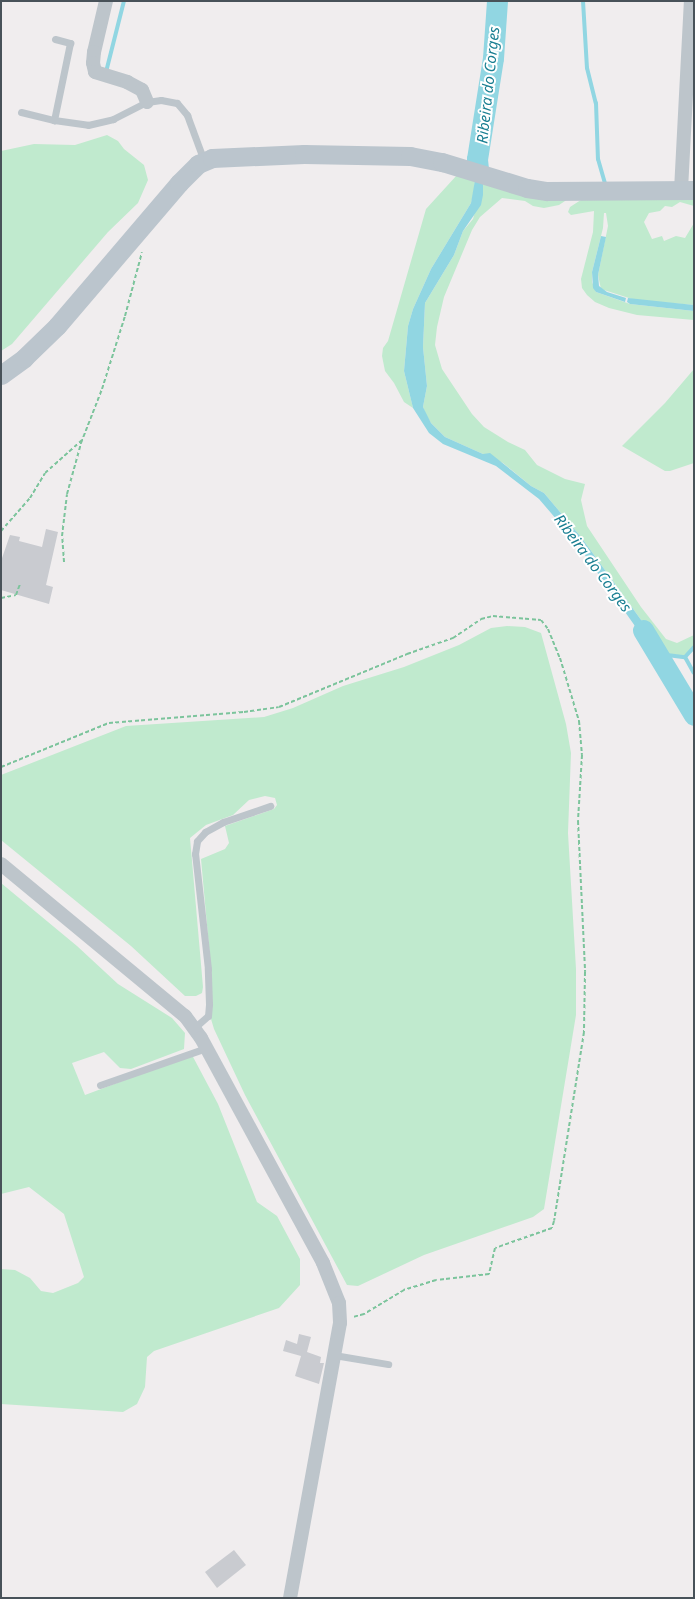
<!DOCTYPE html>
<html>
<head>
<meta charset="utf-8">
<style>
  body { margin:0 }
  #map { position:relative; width:695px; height:1599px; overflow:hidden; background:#f0edee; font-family:"Noto Sans",sans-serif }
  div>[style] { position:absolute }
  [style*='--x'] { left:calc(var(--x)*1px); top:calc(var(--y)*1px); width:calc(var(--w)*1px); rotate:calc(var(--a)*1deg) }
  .green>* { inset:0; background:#c0eace }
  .water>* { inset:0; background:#91d6e2 }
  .stream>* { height:4px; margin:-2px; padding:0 2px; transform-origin:2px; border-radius:2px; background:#91d6e2 }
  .river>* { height:21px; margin:-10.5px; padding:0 10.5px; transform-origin:10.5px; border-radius:10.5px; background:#91d6e2 }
  .building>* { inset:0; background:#c9cbd0 }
  .path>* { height:2px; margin-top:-1px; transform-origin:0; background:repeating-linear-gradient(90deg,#7cc49c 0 4px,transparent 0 6.5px) }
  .lane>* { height:7px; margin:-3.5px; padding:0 3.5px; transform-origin:3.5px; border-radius:3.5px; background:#bdc5cb }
  .street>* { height:14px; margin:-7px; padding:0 7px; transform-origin:7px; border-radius:7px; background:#bdc5cb }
  .secondary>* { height:19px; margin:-9.5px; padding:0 9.5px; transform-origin:9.5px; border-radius:9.5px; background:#bbc5cd }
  span { translate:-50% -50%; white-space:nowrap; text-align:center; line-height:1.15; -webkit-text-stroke:4px #fff; paint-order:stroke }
  .water-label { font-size:15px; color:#1a7f92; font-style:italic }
  .frame { position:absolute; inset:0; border:2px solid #485259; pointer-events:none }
</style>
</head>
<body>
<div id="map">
  <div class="green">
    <i style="clip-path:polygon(107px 135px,118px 141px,124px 149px,144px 165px,148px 180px,138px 203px,108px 232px,12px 344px,1px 351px,1px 151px,34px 144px,75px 145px)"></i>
    <i style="clip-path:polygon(457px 175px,475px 180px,474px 192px,471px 203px,431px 269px,413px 309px,408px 326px,404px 371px,413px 408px,404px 402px,394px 383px,385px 371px,382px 356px,383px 348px,388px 341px,426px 209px)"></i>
    <i style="clip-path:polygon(483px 183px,568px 199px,559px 205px,544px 208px,533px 206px,525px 201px,502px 198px,480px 217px,472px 230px,444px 297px,437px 327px,435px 345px,442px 369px,472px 414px,484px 427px,508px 442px,525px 450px,537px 465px,565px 479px,585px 484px,581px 500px,587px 526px,641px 607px,666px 639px,677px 643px,694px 635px,694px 645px,684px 656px,665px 653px,581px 537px,544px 493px,531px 486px,503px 463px,445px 437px,431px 423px,426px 415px,423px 407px,427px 386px,423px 347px,425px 303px,454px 255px,463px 231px,473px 219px)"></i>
    <i style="clip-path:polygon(694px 196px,694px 206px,680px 202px,672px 207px,665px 206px,660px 211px,649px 213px,644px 222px,652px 239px,662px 236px,664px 241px,676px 236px,685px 238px,694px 223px,694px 305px,635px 300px,601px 289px,598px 275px,608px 226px,606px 213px,604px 213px,603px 228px,592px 272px,592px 282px,596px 292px,630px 304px,694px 311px,694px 320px,637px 315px,609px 308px,595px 302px,587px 295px,582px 288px,581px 279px,593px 232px,594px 211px,571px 215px,568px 212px,570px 207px,584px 198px)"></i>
    <i style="clip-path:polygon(694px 369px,694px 463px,670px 471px,665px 471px,622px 446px,665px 403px)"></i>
    <i style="clip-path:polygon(507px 626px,525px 627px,541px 633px,566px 724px,571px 753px,568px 833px,576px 969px,576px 1015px,544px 1209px,533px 1217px,424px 1255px,358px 1286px,347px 1285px,245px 1095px,214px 1029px,211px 1019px,211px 969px,201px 859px,225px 849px,229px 843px,225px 826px,274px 809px,277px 805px,275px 798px,265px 796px,249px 800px,233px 815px,206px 825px,190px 838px,203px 987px,202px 993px,196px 996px,185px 996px,131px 946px,1px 840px,1px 775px,126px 726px,264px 717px,293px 708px,343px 686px,404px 667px,459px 645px,491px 628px)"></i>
    <i style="clip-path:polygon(1px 883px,77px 946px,118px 984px,172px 1018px,185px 1033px,184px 1049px,131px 1069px,120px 1068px,104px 1052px,72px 1063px,85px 1095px,192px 1055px,218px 1104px,257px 1202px,277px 1216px,300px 1259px,300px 1285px,279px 1308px,154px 1351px,147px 1357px,145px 1387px,137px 1404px,123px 1412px,1px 1404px,1px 1269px,15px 1270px,30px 1278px,41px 1291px,53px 1293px,78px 1283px,84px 1277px,64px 1214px,29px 1187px,1px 1194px)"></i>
  </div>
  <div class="water">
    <i style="clip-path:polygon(475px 180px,483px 183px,483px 195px,481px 205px,463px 231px,454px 255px,425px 303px,423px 347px,427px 386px,423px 407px,431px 423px,445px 437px,483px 454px,490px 453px,531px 486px,544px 493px,581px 537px,665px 653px,654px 653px,575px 541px,539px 499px,496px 466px,443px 444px,429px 433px,413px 408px,404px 371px,408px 326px,413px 309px,431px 269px,471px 203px)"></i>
    <i style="clip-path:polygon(601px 236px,606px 237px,598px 275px,599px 286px,607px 292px,626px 298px,625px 302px,596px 292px,593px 288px,592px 272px)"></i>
    <i style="clip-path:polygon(628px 298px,694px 305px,694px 311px,630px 304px,627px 302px)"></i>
  </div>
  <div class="stream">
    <i style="--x:583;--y:1;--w:67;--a:86.6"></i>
    <i style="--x:587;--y:68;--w:36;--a:76"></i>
    <i style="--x:596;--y:103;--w:56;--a:88"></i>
    <i style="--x:598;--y:159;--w:25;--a:74"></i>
    <i style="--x:106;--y:72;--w:73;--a:-75.8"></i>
    <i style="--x:659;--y:654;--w:26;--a:7"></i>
    <i style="--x:685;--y:657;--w:18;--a:61"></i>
    <i style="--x:685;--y:657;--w:13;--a:-48"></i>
  </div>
  <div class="river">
    <i style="--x:478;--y:169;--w:10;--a:-96"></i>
    <i style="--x:477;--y:159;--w:102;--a:-81"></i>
    <i style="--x:493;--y:58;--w:57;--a:-86"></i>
    <i style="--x:643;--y:630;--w:99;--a:59"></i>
  </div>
  <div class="building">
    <i style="clip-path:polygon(46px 529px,58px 532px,46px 585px,53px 587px,49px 604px,1px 590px,1px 561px,10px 535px,20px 537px,19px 541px,42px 547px)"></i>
    <i style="clip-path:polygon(299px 1334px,311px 1337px,307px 1352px,321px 1357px,320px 1363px,324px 1363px,319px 1384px,295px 1376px,301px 1356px,283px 1351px,286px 1340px,297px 1344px)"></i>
    <i style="clip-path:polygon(234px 1550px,246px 1565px,217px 1588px,205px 1572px)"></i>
  </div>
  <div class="path">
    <i style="--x:1;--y:531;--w:44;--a:-48.7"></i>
    <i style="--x:30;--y:498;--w:29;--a:-59"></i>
    <i style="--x:45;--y:473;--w:50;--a:-41.7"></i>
    <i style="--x:64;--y:562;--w:26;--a:-94"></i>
    <i style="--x:62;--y:536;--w:42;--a:-83.2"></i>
    <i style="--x:67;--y:494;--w:53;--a:-74.6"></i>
    <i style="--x:81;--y:443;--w:58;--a:-68.7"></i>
    <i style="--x:102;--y:389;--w:77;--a:-72.5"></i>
    <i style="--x:125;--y:316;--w:66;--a:-75.1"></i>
    <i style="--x:1;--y:598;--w:15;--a:-11"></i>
    <i style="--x:16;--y:595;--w:12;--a:-70"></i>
    <i style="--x:1;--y:767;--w:117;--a:-22.2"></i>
    <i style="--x:109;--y:723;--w:135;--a:-4.7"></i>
    <i style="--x:244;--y:712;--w:35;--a:-8"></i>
    <i style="--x:279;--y:707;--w:139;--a:-22.5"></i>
    <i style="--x:407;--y:654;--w:49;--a:-19.2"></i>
    <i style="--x:453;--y:638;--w:34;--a:-34"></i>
    <i style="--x:481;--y:619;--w:12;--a:-14"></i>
    <i style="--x:493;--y:616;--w:48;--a:4.8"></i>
    <i style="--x:541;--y:620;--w:11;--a:52"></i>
    <i style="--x:548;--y:629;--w:31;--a:68"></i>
    <i style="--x:560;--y:658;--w:66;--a:73.2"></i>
    <i style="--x:579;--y:721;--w:34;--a:85"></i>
    <i style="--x:582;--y:755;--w:66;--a:93.5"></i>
    <i style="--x:578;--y:821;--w:151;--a:87.3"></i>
    <i style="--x:585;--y:972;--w:60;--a:91"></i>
    <i style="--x:584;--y:1032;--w:191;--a:99"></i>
    <i style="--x:554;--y:1221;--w:7;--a:106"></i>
    <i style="--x:552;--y:1228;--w:60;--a:160.7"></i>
    <i style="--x:495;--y:1248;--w:27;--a:103"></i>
    <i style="--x:489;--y:1274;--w:53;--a:173.5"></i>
    <i style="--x:436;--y:1280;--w:34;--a:163"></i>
    <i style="--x:404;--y:1290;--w:47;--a:149"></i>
    <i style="--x:364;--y:1314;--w:11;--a:165"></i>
  </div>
  <div class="lane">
    <i style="--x:55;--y:39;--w:16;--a:15"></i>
    <i style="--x:70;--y:43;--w:79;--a:101.7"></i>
    <i style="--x:54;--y:120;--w:34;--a:8"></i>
    <i style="--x:88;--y:125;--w:26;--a:-13"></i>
    <i style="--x:113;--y:119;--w:38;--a:-27"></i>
    <i style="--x:147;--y:102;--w:14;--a:-8"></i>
    <i style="--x:161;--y:100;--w:16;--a:11"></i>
    <i style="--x:177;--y:103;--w:16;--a:50"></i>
    <i style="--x:187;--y:115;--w:49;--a:69.7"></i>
    <i style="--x:21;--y:112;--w:34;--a:14"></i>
    <i style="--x:194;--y:1028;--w:18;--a:-41"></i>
    <i style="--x:208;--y:1016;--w:12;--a:-85"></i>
    <i style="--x:209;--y:1004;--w:35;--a:-92"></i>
    <i style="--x:208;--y:969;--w:116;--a:-96.4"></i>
    <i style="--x:195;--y:854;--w:13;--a:-81"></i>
    <i style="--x:197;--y:841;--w:12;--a:-48"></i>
    <i style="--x:205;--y:832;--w:21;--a:-29"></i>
    <i style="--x:223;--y:822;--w:50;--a:-18.8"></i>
    <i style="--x:100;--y:1085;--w:112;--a:-19.2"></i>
    <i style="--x:334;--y:1355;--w:55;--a:9.5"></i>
  </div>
  <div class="street">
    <i style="--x:106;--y:1;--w:52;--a:103.2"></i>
    <i style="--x:94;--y:52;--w:11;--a:95"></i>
    <i style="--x:93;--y:63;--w:9;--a:77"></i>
    <i style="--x:95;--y:72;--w:34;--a:17"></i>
    <i style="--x:127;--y:82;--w:17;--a:28"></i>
    <i style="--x:142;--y:90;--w:13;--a:67"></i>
    <i style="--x:681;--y:190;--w:189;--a:-87"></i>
    <i style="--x:1;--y:864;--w:239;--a:39.6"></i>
    <i style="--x:185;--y:1016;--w:27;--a:54"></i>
    <i style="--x:201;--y:1038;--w:256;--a:61.5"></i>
    <i style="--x:323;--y:1263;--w:43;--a:68.2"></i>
    <i style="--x:339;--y:1303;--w:20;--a:87"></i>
    <i style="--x:340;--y:1323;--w:280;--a:100.3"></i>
  </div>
  <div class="secondary">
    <i style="--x:1;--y:375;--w:29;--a:-36"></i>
    <i style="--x:24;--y:358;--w:46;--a:-44.1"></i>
    <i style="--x:57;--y:326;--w:188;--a:-49.5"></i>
    <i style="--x:179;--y:183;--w:27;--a:-45"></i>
    <i style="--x:198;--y:164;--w:15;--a:-23"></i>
    <i style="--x:212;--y:158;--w:92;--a:-2.5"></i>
    <i style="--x:304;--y:154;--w:106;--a:1.1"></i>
    <i style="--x:410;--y:156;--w:33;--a:11"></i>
    <i style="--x:442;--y:162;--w:89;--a:17"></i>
    <i style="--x:527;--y:188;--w:20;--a:9"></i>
    <i style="--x:547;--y:191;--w:147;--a:-0.4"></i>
  </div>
  <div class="water-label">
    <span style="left:488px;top:85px;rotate:-84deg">Ribeira do Corges</span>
    <span style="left:593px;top:563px;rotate:53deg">Ribeira do Corges</span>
  </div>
  <div class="frame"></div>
</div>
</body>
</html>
